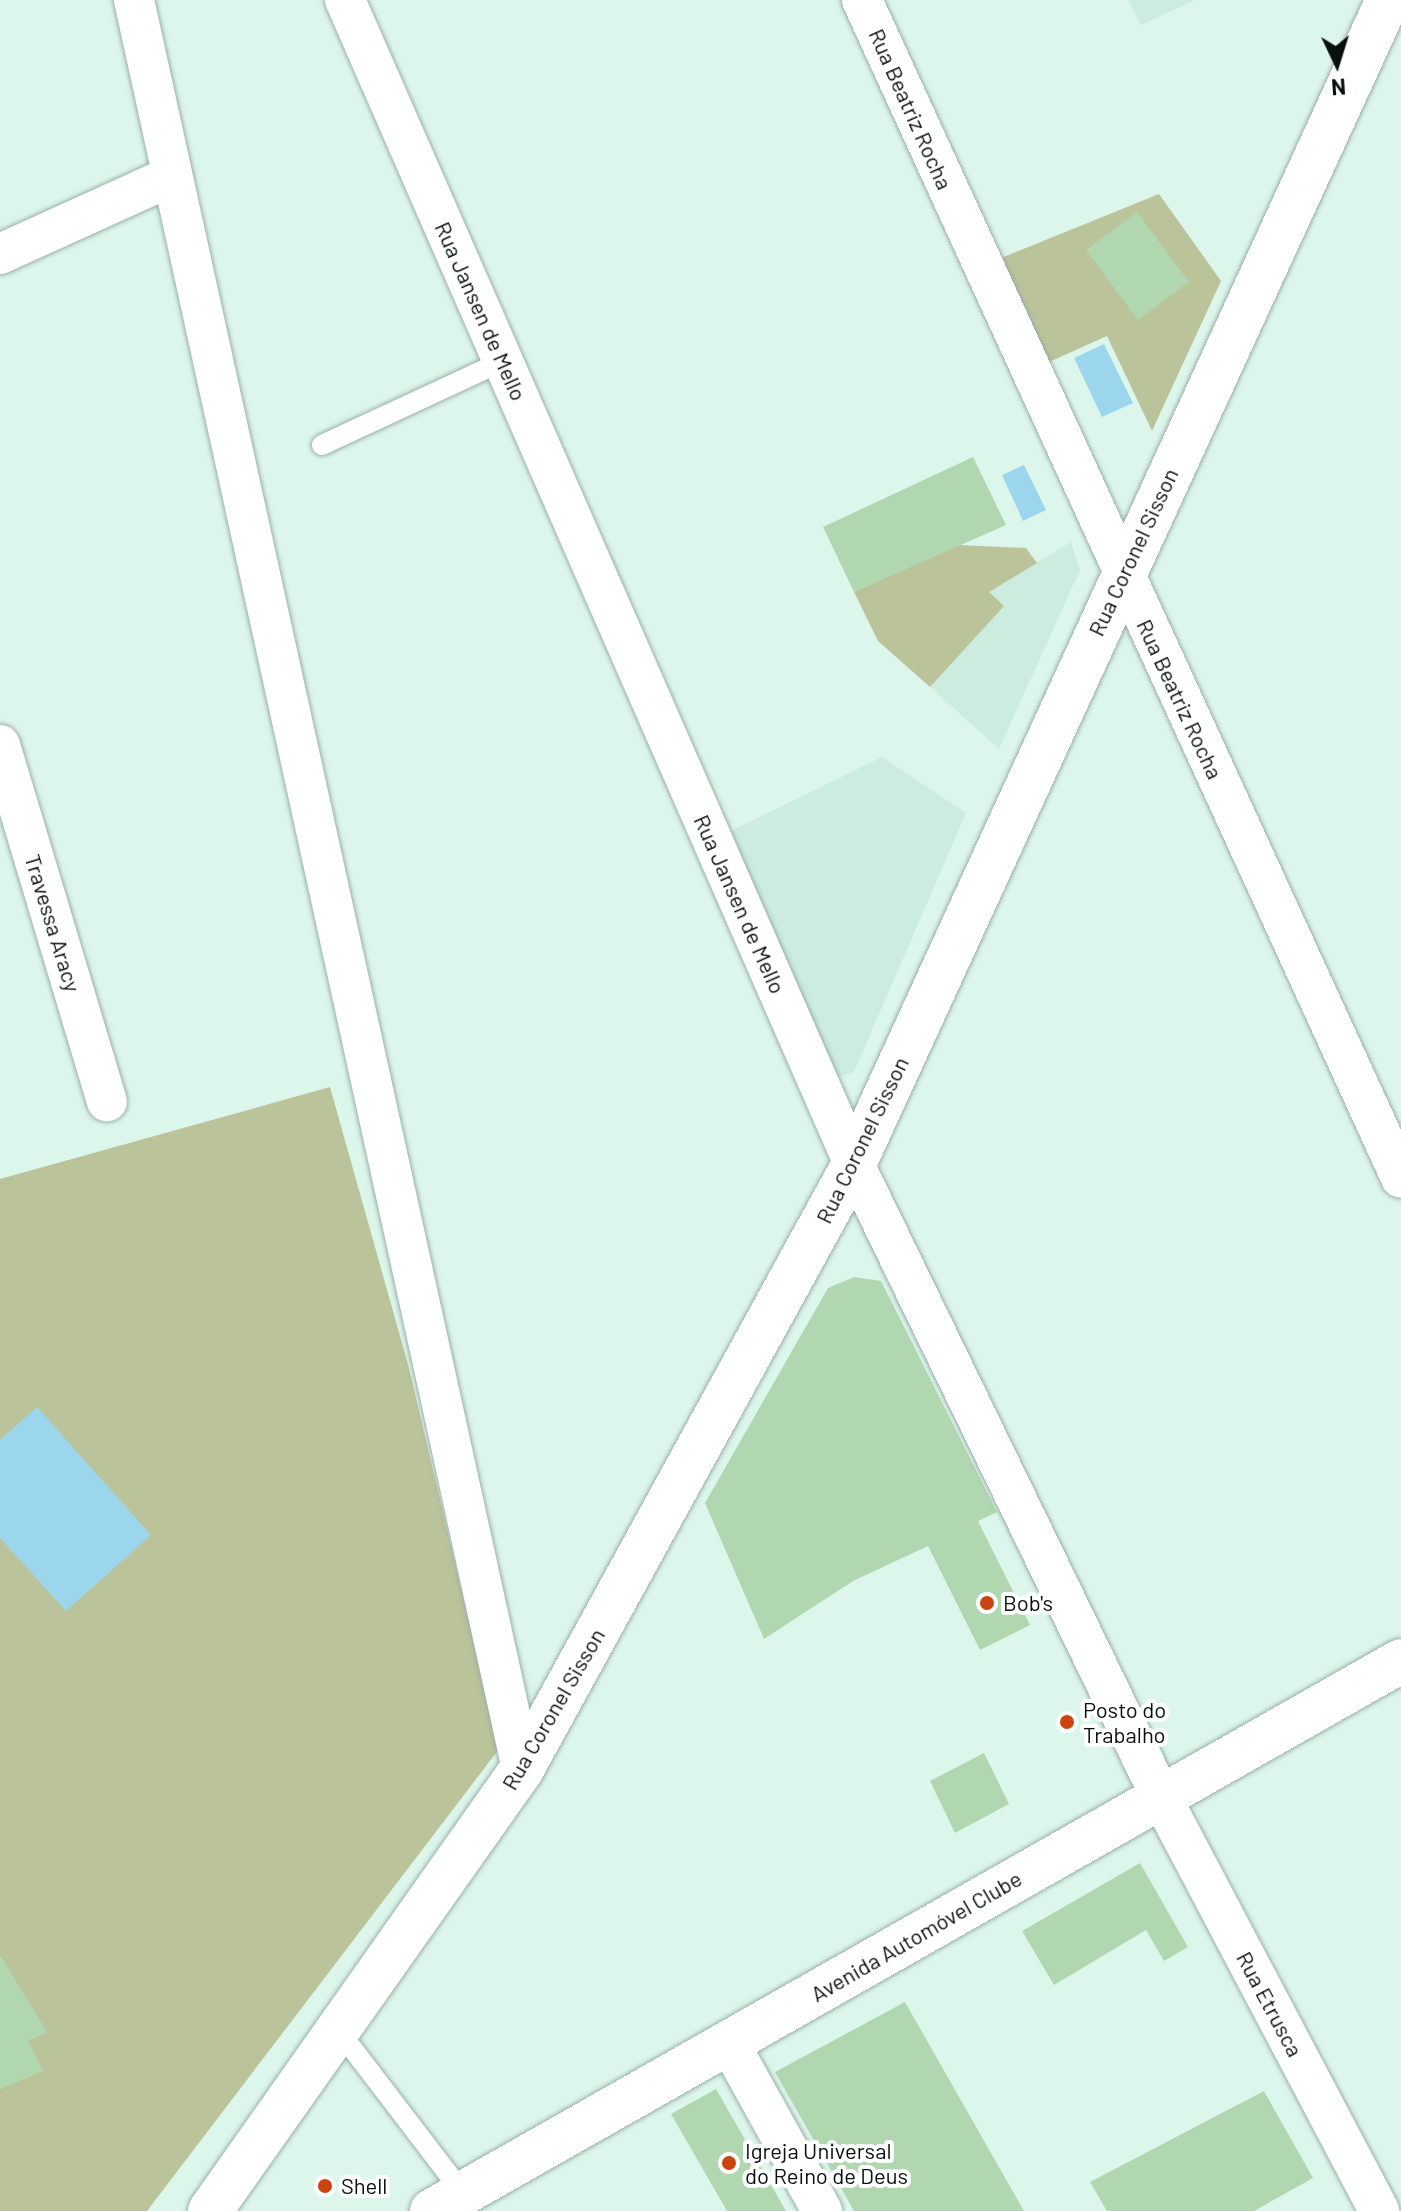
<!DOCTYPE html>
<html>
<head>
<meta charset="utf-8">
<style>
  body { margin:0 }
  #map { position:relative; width:1401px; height:2211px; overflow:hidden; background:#ddf6ec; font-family:Barlow,sans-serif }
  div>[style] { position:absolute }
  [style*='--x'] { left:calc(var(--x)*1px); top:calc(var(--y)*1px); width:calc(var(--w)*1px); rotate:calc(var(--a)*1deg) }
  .built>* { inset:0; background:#cbecdf }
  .green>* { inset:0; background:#bbc39a }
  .water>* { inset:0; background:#9cd6ec }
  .building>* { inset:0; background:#b1d7b0 }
  .roads { filter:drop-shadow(0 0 2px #99b0a7) drop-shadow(0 0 2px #99b0a7) }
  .lane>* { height:20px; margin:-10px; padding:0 10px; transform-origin:10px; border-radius:10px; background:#fff }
  .street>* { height:40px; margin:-20px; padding:0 20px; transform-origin:20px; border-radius:20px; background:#fff }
  .secondary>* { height:44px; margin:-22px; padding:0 22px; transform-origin:22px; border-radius:22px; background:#fff }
  .dots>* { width:22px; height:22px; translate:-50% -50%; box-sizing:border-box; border:4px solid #fff; border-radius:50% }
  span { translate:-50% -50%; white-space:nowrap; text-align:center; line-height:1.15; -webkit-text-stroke:8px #fff; paint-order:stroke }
  .street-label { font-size:22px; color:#08100d }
  .poi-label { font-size:22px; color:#08100d }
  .left { translate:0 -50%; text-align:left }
  .north { position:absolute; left:1297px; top:24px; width:80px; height:80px; -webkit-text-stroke:6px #fff; paint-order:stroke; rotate:176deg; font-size:22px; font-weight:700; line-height:32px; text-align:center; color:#08100d }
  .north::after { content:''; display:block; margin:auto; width:28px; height:36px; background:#08100d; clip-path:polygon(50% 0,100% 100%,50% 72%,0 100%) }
</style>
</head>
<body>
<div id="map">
  <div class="built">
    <i style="clip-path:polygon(1128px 0,1195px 0,1141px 25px)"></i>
    <i style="clip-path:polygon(1071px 542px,1080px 570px,999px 749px,930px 687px,1003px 606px,988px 592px)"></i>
    <i style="clip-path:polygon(882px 757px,966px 813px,854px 1072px,839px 1076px,829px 1070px,729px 832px)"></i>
  </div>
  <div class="green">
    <i style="clip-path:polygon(1159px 194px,1221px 281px,1152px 431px,1107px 336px,1049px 362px,1001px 258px)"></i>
    <i style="clip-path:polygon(958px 545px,1026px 548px,1037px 563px,989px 592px,1004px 606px,930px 687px,878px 641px,854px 592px)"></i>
    <i style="clip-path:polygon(330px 1087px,409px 1368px,499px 1749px,147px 2211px,0 2211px,0 1179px)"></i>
  </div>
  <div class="water">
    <i style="clip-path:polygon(1104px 344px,1133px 403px,1102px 417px,1074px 358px)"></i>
    <i style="clip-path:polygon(1024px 465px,1046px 510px,1023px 521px,1002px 475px)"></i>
    <i style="clip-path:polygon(37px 1407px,151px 1535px,66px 1611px,0 1538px,0 1440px)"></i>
  </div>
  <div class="building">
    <i style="clip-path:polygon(1137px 212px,1189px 282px,1138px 320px,1086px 250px)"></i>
    <i style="clip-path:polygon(973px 457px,1006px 525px,854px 592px,823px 527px)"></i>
    <i style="clip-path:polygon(854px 1277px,881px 1281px,997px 1512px,978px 1521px,1030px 1625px,980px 1650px,928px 1546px,853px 1581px,764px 1639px,705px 1503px,828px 1288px)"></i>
    <i style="clip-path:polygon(984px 1753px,1009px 1804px,955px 1833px,930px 1781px)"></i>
    <i style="clip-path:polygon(1140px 1863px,1188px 1947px,1164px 1961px,1146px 1930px,1054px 1985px,1022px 1931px)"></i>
    <i style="clip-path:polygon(0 1955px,47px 2032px,28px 2041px,43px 2071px,0 2089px)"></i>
    <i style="clip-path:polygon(905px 2002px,1024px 2211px,854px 2211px,775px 2072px)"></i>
    <i style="clip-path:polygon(716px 2089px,786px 2211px,727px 2211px,671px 2114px)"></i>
    <i style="clip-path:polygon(1264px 2091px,1313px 2178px,1254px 2211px,1107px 2211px,1090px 2182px)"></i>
  </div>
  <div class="roads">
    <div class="lane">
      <i style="--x:322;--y:445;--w:200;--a:-24.9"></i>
      <i style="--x:339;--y:2031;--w:204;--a:52.6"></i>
    </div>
    <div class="street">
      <i style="--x:134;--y:0;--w:1811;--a:77.63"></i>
      <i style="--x:345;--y:0;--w:1270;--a:66.38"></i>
      <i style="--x:854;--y:1164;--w:704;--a:64.13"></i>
      <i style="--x:1161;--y:1797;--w:468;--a:62.2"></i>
      <i style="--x:862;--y:0;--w:1295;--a:65.41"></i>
      <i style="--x:0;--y:254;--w:187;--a:-24.4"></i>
      <i style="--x:0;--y:745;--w:372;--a:73.3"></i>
      <i style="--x:729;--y:2043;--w:192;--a:61"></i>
    </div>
    <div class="secondary">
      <i style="--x:210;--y:2211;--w:541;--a:-54.78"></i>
      <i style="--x:522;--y:1769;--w:690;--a:-61.24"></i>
      <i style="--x:854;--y:1164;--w:1281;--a:-65.36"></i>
      <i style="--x:432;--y:2211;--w:1114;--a:-29.58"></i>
    </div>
  </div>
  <div class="dots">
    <i style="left:987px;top:1603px;background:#cb4410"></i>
    <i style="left:1067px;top:1722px;background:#cb4410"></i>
    <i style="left:729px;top:2163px;background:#cb4410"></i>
    <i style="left:325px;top:2186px;background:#cb4410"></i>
  </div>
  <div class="street-label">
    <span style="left:911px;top:109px;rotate:66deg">Rua Beatriz Rocha</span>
    <span style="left:481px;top:311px;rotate:66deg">Rua Jansen de Mello</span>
    <span style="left:1133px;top:552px;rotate:-65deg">Rua Coronel Sisson</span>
    <span style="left:1180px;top:699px;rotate:65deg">Rua Beatriz Rocha</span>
    <span style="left:740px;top:904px;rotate:66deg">Rua Jansen de Mello</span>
    <span style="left:53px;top:923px;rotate:73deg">Travessa Aracy</span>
    <span style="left:862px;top:1140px;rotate:-64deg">Rua Coronel Sisson</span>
    <span style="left:553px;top:1709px;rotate:-60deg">Rua Coronel Sisson</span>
    <span style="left:916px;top:1936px;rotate:-30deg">Avenida Automóvel Clube</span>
    <span style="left:1270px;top:2004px;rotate:62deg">Rua Etrusca</span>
  </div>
  <div class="poi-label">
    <span class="left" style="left:1003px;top:1603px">Bob's</span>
    <span class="left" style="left:1083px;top:1722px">Posto do<br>Trabalho</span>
    <span class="left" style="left:745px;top:2163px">Igreja Universal<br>do Reino de Deus</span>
    <span class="left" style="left:341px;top:2186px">Shell</span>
  </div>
  <div class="north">N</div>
</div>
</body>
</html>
